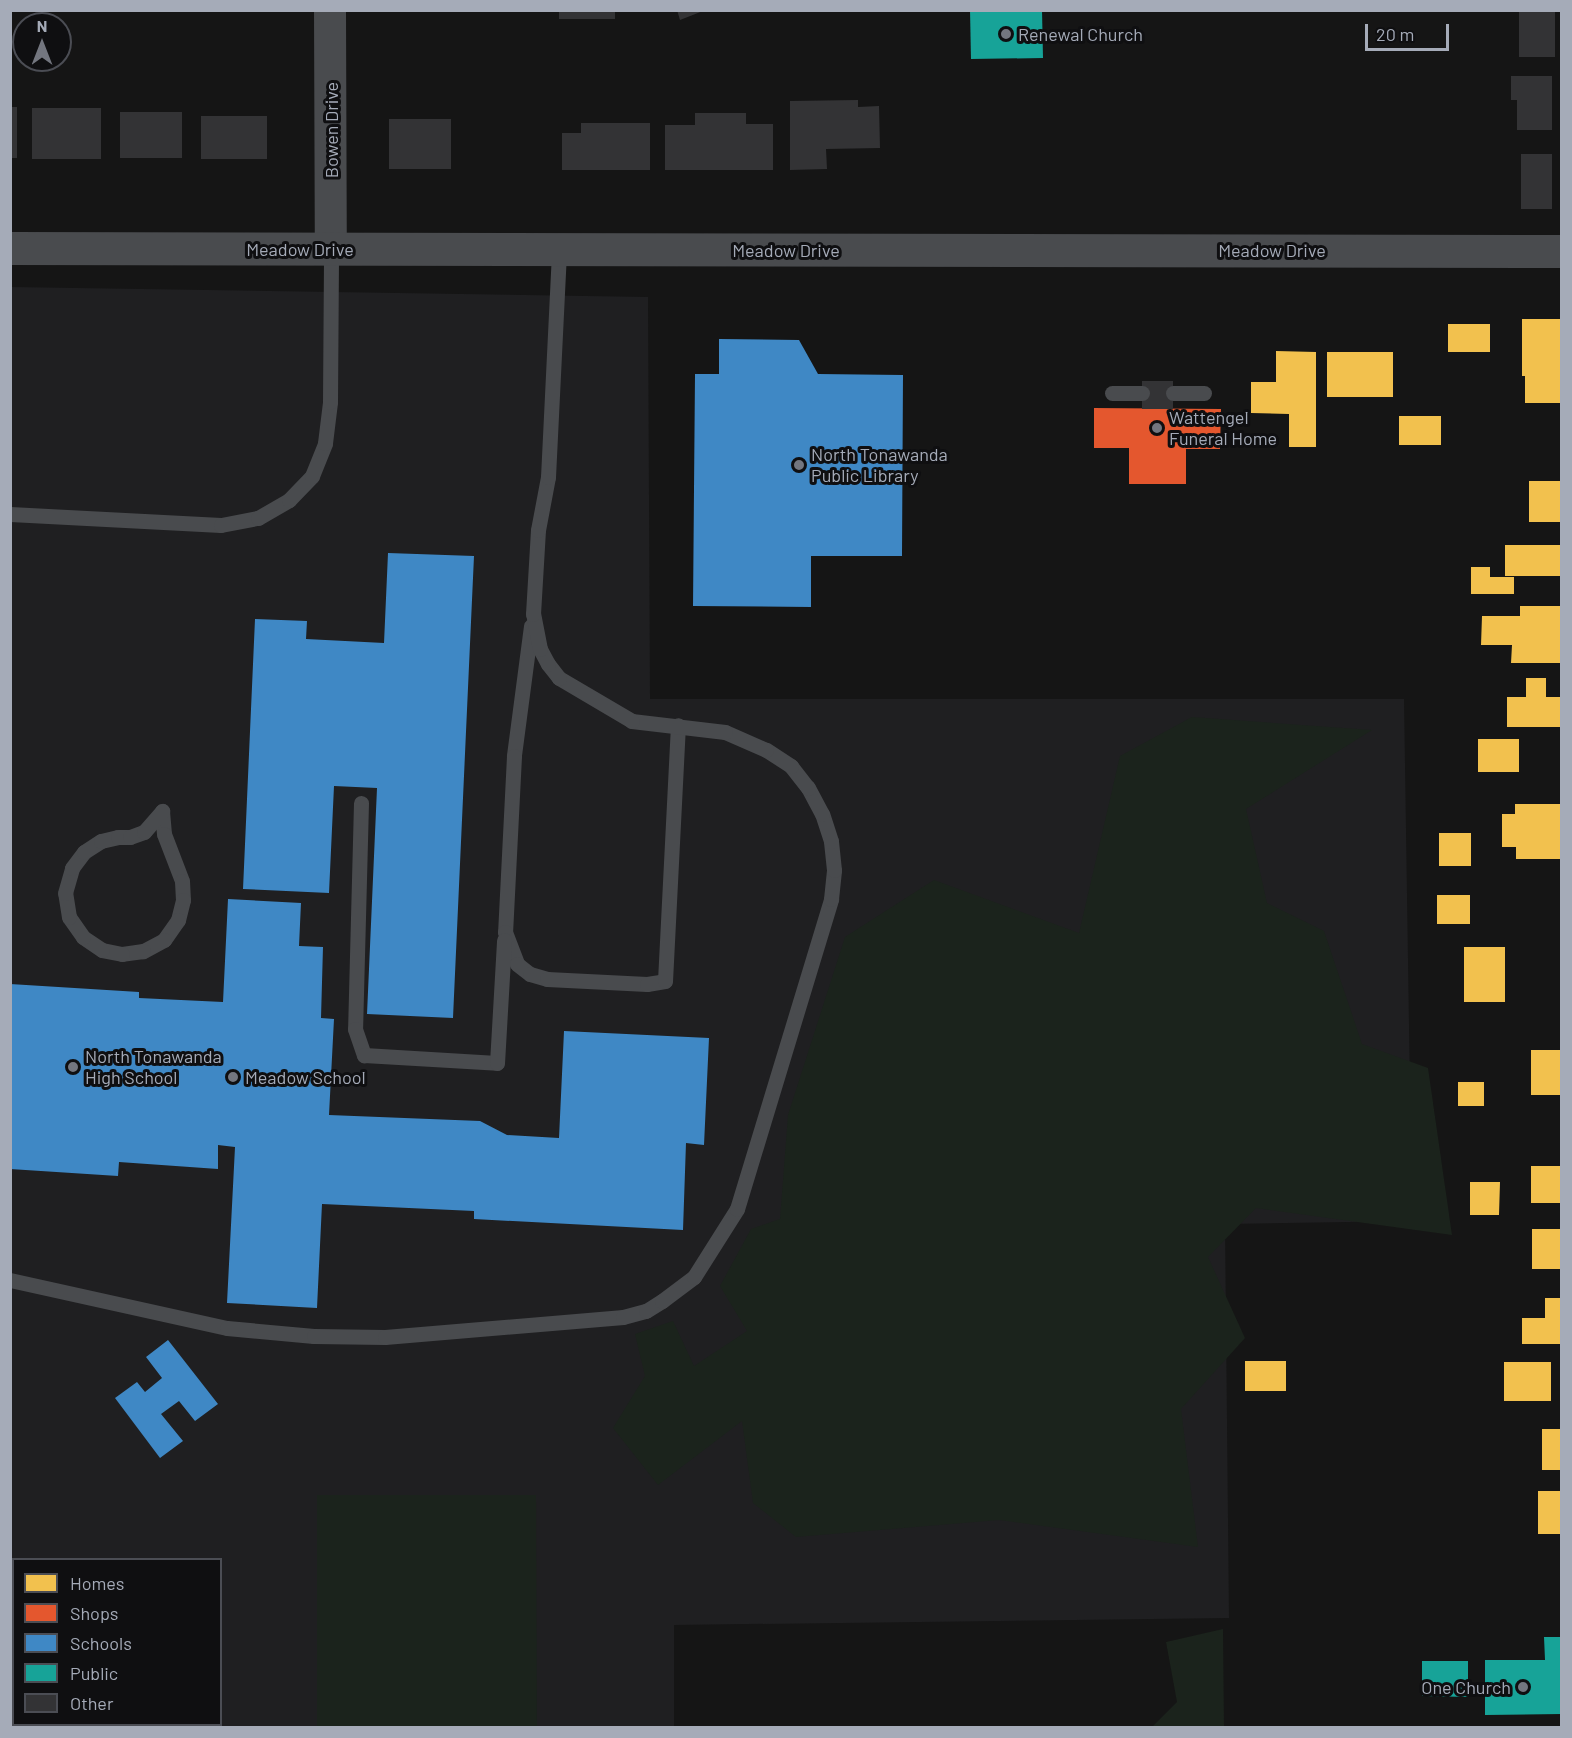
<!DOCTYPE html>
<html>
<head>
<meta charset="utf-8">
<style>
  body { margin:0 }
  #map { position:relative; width:1572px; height:1738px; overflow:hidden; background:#151515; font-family:Barlow,sans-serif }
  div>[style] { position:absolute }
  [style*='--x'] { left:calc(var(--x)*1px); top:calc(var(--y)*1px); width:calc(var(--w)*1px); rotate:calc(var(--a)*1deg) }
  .built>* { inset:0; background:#1f1f21 }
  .green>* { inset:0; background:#1b231c }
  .homes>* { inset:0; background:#f2c14e }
  .shops>* { inset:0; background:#e4572e }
  .schools>* { inset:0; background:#3f88c5 }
  .public>* { inset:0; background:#17a398 }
  .building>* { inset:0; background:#333335 }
  .service>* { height:15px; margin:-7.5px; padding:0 7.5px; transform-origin:7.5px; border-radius:7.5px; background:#494b4e }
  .minor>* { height:32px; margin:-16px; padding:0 16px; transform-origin:16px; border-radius:16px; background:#494b4e }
  .tertiary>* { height:33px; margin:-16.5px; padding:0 16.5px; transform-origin:16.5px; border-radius:16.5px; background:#494b4e }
  .dots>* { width:16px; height:16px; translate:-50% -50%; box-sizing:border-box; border:3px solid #0f0f11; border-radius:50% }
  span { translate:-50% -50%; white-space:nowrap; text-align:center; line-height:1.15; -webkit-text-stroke:6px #0f0f11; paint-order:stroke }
  .poi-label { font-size:18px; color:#a5abb8 }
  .left { translate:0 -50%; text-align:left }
  .right { translate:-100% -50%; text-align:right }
  .street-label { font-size:18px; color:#a5abb8 }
  .frame { position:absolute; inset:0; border:12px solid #a5abb8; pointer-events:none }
  .legend { position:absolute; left:12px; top:1558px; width:210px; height:168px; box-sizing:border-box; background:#0f0f11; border:2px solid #4b4d54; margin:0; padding:8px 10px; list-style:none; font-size:18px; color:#a5abb8 }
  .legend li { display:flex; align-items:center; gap:12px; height:30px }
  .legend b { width:30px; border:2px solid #4b4d54 }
  .north { position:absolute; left:12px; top:12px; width:60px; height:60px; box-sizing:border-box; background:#0f0f11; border:2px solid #4b4d54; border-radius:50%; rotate:0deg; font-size:16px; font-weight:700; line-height:24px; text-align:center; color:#a5abb8 }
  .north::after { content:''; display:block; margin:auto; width:21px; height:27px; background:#73767f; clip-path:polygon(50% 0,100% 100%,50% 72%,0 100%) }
  .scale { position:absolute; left:1365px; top:24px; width:84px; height:27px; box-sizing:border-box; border:3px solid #a5abb8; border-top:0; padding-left:8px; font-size:18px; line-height:21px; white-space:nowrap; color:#a5abb8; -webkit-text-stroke:4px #0f0f11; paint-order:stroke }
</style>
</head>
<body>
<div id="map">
  <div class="built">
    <i style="clip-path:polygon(evenodd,11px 287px,648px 297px,650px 699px,1404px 699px,1412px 1221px,1225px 1224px,1229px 1618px,674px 1625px,674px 1727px,11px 1728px,11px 287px,14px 1560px,220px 1560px,220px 1724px,14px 1724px,14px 1560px)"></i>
  </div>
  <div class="green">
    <i style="clip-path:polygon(1192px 717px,1372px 730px,1246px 809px,1267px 903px,1324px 931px,1362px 1044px,1428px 1068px,1452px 1235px,1256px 1208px,1208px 1257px,1245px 1338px,1181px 1409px,1198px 1547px,999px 1520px,796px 1537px,753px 1503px,742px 1421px,658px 1485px,613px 1428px,645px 1376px,635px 1334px,673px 1321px,694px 1366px,747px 1331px,720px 1286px,751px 1229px,780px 1219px,788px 1115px,845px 937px,934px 880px,1079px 933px,1120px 756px)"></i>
    <i style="clip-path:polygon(317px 1495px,536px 1495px,537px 1727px,317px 1727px)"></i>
    <i style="clip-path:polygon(1223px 1629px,1224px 1727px,1152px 1727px,1177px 1702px,1166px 1642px)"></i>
    <i style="clip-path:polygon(10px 1645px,14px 1648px,14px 1724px,83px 1724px,86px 1727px,11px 1727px)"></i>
  </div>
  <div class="homes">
    <i style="clip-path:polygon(1522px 319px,1560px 319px,1560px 403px,1525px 403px,1525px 376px,1522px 376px)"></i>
    <i style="clip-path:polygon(1448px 324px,1490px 324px,1490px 352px,1448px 352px)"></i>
    <i style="clip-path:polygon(1276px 351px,1316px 352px,1316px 447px,1289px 447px,1289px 414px,1251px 413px,1251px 382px,1276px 382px)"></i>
    <i style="clip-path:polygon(1327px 352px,1393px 352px,1393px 397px,1327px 397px)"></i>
    <i style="clip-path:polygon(1399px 416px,1441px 416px,1441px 445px,1399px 445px)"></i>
    <i style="clip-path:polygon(1529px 481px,1562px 481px,1562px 522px,1529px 522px)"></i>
    <i style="clip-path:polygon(1505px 545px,1562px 545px,1562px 576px,1505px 576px)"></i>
    <i style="clip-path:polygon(1471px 567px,1490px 567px,1490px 577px,1514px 577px,1514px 594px,1471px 594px)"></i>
    <i style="clip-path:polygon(1520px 606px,1562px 606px,1562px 663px,1511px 663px,1512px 645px,1481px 645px,1482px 616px,1520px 616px)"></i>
    <i style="clip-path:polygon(1526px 678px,1546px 678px,1546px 697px,1562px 697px,1562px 727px,1507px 727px,1507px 697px,1526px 697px)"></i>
    <i style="clip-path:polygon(1478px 739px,1519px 739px,1519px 772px,1478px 772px)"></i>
    <i style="clip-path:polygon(1515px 804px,1562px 804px,1562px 859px,1516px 859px,1516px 847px,1502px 847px,1502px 814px,1515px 814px)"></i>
    <i style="clip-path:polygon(1439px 833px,1471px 833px,1471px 866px,1439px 866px)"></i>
    <i style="clip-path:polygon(1437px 895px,1470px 895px,1470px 924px,1437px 924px)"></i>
    <i style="clip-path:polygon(1464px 947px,1505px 947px,1505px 1002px,1464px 1002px)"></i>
    <i style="clip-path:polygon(1531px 1050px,1562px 1050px,1562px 1095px,1531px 1095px)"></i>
    <i style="clip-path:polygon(1458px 1082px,1484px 1082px,1484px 1106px,1458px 1106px)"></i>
    <i style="clip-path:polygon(1531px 1166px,1562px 1166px,1562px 1203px,1531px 1203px)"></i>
    <i style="clip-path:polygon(1470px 1182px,1500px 1182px,1499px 1215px,1470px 1215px)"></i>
    <i style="clip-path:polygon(1532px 1229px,1562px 1229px,1562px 1269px,1532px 1269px)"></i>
    <i style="clip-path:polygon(1545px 1298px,1562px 1298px,1562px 1344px,1522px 1344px,1522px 1318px,1545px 1318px)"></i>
    <i style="clip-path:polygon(1245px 1361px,1286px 1361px,1286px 1391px,1245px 1391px)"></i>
    <i style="clip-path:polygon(1504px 1362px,1551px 1362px,1551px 1401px,1504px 1401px)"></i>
    <i style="clip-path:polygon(1542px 1429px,1562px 1429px,1562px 1470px,1542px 1470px)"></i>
    <i style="clip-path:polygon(1538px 1491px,1562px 1491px,1562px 1534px,1538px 1534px)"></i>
  </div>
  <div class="shops">
    <i style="clip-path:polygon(1094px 408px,1221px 409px,1220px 449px,1186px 449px,1186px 484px,1129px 484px,1129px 448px,1094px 448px)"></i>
  </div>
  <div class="schools">
    <i style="clip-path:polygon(719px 339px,799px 340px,818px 374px,903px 375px,902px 556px,811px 556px,811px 607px,693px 606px,695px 374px,719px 374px)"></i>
    <i style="clip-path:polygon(388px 553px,474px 556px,453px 1018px,367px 1014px,377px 788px,334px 786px,329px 893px,243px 889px,255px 619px,307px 621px,306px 639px,384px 643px)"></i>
    <i style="clip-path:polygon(228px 899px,301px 903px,299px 946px,323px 947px,321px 1018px,334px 1019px,329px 1115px,480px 1121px,507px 1135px,559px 1138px,564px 1031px,709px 1038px,704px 1145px,686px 1143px,683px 1230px,474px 1219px,474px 1211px,322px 1204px,317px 1308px,227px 1303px,235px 1147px,218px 1145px,218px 1169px,119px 1162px,118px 1176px,10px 1169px,10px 984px,139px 992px,139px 998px,223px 1002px)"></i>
    <i style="clip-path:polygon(168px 1340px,218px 1404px,195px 1421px,179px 1401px,161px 1414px,183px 1441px,160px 1458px,115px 1398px,137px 1382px,145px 1392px,162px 1378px,146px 1357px)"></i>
  </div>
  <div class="public">
    <i style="clip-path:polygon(970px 10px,1042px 10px,1043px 58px,971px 59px)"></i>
    <i style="clip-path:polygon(1544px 1637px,1562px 1637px,1562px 1714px,1485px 1715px,1485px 1660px,1545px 1660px)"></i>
    <i style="clip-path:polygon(1422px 1661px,1468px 1661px,1468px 1697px,1422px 1696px)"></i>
  </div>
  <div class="building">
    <i style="clip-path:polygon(559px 10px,615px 10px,615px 19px,559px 19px)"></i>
    <i style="clip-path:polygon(677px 10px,703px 10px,703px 11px,680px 20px)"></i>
    <i style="clip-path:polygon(1519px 10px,1555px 10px,1555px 57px,1519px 57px)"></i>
    <i style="clip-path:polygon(1511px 76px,1552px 76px,1552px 130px,1517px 130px,1517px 100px,1511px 100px)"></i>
    <i style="clip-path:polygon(858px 100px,858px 107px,879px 106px,880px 148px,826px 149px,827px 169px,790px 170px,790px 101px)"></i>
    <i style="clip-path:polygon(10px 107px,17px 107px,17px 158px,10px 158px)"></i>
    <i style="clip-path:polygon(32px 108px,101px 108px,101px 159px,32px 159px)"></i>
    <i style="clip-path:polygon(120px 112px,182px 112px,182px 158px,120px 158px)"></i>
    <i style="clip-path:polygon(695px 113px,746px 113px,746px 124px,773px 124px,773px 170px,665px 170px,665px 125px,695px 125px)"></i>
    <i style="clip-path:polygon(201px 116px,267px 116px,267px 159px,201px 159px)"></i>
    <i style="clip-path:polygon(389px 119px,451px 119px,451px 169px,389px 169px)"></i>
    <i style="clip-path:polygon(581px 123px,650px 123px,650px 170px,562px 170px,562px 133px,581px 133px)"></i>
    <i style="clip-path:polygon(1521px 154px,1552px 154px,1552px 209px,1521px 209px)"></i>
    <i style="clip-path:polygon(1142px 381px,1173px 381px,1173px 409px,1142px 409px)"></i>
  </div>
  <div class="service">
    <i style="--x:1112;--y:393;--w:30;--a:0"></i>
    <i style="--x:1173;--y:393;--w:31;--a:0"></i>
    <i style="--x:10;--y:514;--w:211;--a:3"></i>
    <i style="--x:221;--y:525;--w:38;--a:-11"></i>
    <i style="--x:258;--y:518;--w:36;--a:-30"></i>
    <i style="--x:289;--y:500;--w:33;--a:-46"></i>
    <i style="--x:312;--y:476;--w:35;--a:-68"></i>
    <i style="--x:325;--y:443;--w:41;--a:-83"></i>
    <i style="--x:330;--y:402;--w:153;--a:-89.6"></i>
    <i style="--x:531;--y:626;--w:131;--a:97.5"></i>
    <i style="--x:514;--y:756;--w:176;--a:92.9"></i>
    <i style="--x:505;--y:932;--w:34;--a:69"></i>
    <i style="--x:517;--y:964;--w:16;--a:38"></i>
    <i style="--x:530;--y:974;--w:18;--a:16"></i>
    <i style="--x:547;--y:979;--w:100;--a:2.9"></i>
    <i style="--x:647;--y:984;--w:18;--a:-9"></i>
    <i style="--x:665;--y:981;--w:256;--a:-87.1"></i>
    <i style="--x:361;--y:803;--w:226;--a:91.5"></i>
    <i style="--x:355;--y:1029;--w:28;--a:71"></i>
    <i style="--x:364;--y:1055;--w:133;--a:3.4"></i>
    <i style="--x:497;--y:1063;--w:123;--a:-86.7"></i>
    <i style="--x:162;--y:811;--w:23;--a:85"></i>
    <i style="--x:164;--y:834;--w:50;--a:69"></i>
    <i style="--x:182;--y:881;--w:19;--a:87"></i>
    <i style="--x:183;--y:900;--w:21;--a:104"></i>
    <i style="--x:178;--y:920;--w:24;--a:125"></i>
    <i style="--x:164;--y:940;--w:24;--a:152"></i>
    <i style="--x:143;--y:951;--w:21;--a:172"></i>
    <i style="--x:122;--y:954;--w:20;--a:-169"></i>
    <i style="--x:102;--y:950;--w:23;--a:-146"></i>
    <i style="--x:83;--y:937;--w:24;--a:-125"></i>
    <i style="--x:69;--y:917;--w:24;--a:-99"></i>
    <i style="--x:65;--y:893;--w:26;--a:-74"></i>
    <i style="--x:72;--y:868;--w:20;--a:-53"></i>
    <i style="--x:84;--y:852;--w:20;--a:-33"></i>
    <i style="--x:101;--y:841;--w:17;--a:-13"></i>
    <i style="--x:118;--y:837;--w:12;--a:0"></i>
    <i style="--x:130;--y:837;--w:15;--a:-20"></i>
    <i style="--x:144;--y:832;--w:28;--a:-49"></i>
    <i style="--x:10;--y:1280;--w:222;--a:12.5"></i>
    <i style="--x:227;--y:1328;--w:87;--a:5.3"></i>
    <i style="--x:314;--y:1336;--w:71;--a:0.8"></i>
    <i style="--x:385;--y:1337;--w:239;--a:-4.8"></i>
    <i style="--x:623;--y:1317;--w:24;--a:-15"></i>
    <i style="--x:646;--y:1311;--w:19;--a:-32"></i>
    <i style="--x:662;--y:1301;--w:40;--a:-37"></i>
    <i style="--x:694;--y:1277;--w:80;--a:-57.7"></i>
    <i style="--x:737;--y:1209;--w:324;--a:-73.1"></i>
    <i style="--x:831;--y:899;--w:29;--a:-84"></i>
    <i style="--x:834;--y:870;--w:29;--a:-96"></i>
    <i style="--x:831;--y:841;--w:28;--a:-108"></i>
    <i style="--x:822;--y:814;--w:30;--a:-118"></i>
    <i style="--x:808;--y:788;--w:28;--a:-128"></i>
    <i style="--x:791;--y:766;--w:30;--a:-147"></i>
    <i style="--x:766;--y:750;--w:45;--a:-156.3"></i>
    <i style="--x:725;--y:732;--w:94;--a:-173.3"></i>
    <i style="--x:632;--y:721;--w:85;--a:-149.5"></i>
    <i style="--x:559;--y:678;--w:18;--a:-128"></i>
    <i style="--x:548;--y:664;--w:17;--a:-118"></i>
    <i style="--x:540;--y:649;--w:36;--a:-101"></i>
    <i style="--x:533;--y:614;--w:84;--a:-86.6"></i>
    <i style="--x:538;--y:530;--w:54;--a:-79.3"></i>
    <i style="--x:548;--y:477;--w:228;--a:-87.2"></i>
  </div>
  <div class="minor">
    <i style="--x:330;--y:10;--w:239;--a:89.8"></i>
  </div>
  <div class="tertiary">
    <i style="--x:10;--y:248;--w:1552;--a:0.11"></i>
  </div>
  <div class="dots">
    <i style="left:1006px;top:34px;background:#73767f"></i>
    <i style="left:1157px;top:428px;background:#73767f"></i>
    <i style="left:799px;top:465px;background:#73767f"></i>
    <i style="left:73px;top:1067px;background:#73767f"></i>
    <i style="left:233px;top:1077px;background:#73767f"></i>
    <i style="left:1523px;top:1687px;background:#73767f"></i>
  </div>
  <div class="poi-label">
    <span class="left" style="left:1018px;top:34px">Renewal Church</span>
    <span class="left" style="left:1169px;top:428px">Wattengel<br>Funeral Home</span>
    <span class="left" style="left:811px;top:465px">North Tonawanda<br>Public Library</span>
    <span class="left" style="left:85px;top:1067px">North Tonawanda<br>High School</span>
    <span class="left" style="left:245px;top:1077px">Meadow School</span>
    <span class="right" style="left:1511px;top:1687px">One Church</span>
  </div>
  <div class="street-label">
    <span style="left:331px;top:130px;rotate:-90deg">Bowen Drive</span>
    <span style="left:300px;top:249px">Meadow Drive</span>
    <span style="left:786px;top:250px">Meadow Drive</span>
    <span style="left:1272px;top:250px">Meadow Drive</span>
  </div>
  <div class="frame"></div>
  <ul class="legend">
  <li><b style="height:16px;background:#f2c14e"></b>Homes</li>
  <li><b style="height:16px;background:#e4572e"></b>Shops</li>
  <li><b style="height:16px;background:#3f88c5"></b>Schools</li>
  <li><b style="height:16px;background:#17a398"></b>Public</li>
  <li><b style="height:16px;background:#333335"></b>Other</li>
  </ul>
  <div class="north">N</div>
  <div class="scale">20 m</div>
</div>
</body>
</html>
